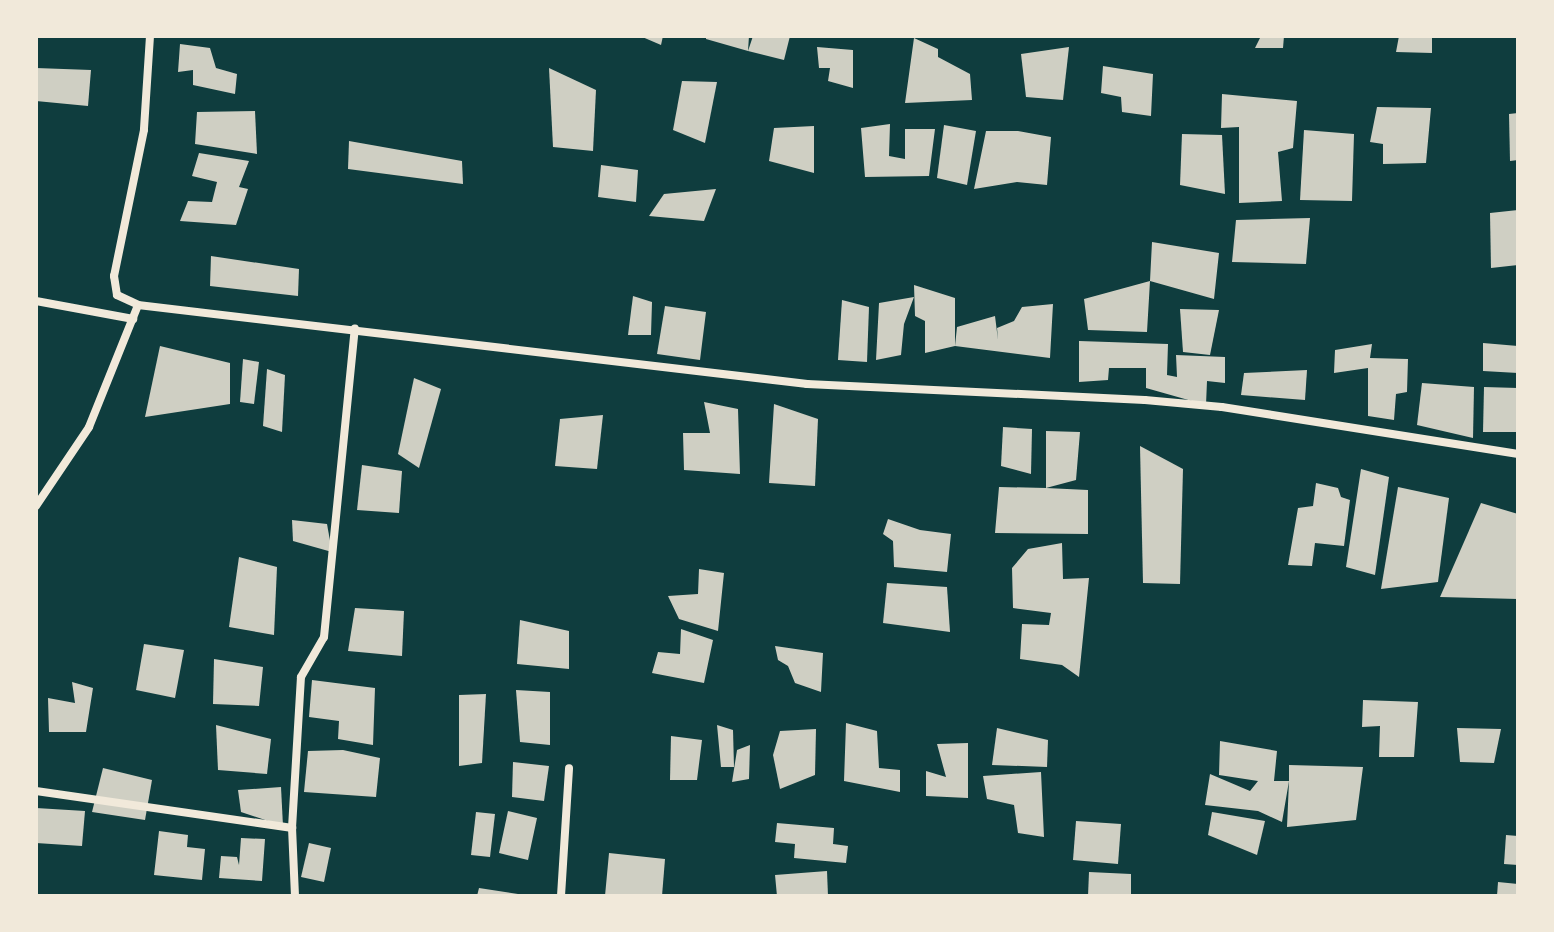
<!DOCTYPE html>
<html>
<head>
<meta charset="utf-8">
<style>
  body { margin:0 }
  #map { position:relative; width:1554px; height:932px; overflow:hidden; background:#0f3d3e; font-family:Montserrat,sans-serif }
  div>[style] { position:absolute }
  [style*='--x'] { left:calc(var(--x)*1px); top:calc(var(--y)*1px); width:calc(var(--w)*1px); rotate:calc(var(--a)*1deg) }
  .building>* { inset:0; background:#cfcfc3 }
  .minor>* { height:8px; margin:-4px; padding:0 4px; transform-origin:4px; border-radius:4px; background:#f1e9da }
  span { translate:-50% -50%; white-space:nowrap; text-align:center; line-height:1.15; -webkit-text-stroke:6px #f1e9da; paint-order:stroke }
  .frame { position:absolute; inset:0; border:38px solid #f1e9da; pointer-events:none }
</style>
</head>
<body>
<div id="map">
  <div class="building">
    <i style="clip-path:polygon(640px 36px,663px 36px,661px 45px)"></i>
    <i style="clip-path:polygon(706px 36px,749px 36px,748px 51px,753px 36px,790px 36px,784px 60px,748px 51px,706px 39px)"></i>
    <i style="clip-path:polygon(1261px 36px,1284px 36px,1283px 48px,1255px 48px)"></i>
    <i style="clip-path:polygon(1399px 36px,1432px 36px,1432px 53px,1396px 52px)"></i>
    <i style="clip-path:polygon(914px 38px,938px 49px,938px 57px,970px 74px,972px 100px,905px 103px)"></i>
    <i style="clip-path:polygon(180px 44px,210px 48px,216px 68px,237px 74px,235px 94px,193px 85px,193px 70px,178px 72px)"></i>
    <i style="clip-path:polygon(817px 47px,853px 50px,853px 88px,828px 81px,830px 68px,819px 68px)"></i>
    <i style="clip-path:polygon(1069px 47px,1063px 100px,1026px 97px,1021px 54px)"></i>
    <i style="clip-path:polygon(1103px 66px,1153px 74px,1151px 116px,1122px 112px,1121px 97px,1101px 93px)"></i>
    <i style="clip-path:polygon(36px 68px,91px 70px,88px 106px,36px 101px)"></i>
    <i style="clip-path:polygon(549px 68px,596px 90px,593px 151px,553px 147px)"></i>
    <i style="clip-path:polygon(682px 81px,717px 82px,705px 143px,673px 130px)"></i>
    <i style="clip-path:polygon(1222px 94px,1297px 101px,1293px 148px,1278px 152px,1282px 201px,1239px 203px,1239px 127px,1221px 128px)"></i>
    <i style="clip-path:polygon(1377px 107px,1431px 108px,1426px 163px,1383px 164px,1383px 144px,1370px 142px)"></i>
    <i style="clip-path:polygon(255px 111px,257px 154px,195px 144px,197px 112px)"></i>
    <i style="clip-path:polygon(1518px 113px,1518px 160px,1510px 161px,1509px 114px)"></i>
    <i style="clip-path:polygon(890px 124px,889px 156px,905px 159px,905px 129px,935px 129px,929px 176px,865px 177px,861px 128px)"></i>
    <i style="clip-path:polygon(944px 125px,976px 131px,967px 185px,937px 178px)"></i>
    <i style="clip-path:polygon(814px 126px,814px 173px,769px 161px,774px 128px)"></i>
    <i style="clip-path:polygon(1304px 130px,1354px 134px,1352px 201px,1300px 200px)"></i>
    <i style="clip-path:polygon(986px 131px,1018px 131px,1051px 137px,1047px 185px,1017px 182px,974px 189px)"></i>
    <i style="clip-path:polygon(1182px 134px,1222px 135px,1225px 194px,1180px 185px)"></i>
    <i style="clip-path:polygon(349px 141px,462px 161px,463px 184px,348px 169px)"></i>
    <i style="clip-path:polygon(199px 153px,249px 161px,239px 187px,248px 189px,236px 225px,180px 221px,188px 201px,212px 202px,217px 182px,192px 176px)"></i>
    <i style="clip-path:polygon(601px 165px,638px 170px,636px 202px,598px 197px)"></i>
    <i style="clip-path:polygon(716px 189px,704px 221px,649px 216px,664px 194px)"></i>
    <i style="clip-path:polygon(1518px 210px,1518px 265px,1491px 268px,1490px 213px)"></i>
    <i style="clip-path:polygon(1310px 218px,1306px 264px,1232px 262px,1236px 220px)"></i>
    <i style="clip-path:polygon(1152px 242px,1219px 253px,1214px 299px,1150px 281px,1147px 332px,1088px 330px,1084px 299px,1150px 281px)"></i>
    <i style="clip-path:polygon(211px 256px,299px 269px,298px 296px,210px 286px)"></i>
    <i style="clip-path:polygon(914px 285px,955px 298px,955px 346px,957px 327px,995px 316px,998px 340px,997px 328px,1014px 321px,1022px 307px,1053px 304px,1050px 358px,955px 346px,925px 353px,925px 321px,915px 316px)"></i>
    <i style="clip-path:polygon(633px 296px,652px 302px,651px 335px,628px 335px)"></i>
    <i style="clip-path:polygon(914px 297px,904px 324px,901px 355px,876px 360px,879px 303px)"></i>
    <i style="clip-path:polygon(842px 300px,869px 307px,867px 362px,838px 360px)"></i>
    <i style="clip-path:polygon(665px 306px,706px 312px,700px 360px,657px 354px)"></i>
    <i style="clip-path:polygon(1180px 309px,1219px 310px,1210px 355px,1183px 352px)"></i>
    <i style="clip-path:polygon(1079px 341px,1168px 344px,1167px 375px,1177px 377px,1176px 355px,1225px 357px,1225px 383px,1207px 381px,1206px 405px,1146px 388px,1146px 368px,1109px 368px,1108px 380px,1079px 382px)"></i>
    <i style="clip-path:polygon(1483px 343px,1518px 346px,1518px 373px,1483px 371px)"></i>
    <i style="clip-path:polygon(1372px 344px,1370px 358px,1408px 359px,1407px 392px,1396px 394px,1394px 420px,1368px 416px,1368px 368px,1334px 373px,1335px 350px)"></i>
    <i style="clip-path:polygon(160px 346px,230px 363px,230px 404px,145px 417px)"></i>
    <i style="clip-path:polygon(243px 359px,259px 362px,254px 404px,240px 402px)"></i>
    <i style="clip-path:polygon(267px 369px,285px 375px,282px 432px,263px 426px)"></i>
    <i style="clip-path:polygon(1307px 370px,1305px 400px,1241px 395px,1244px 373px)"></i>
    <i style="clip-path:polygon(414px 378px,441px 389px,419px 468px,398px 454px)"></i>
    <i style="clip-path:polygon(1422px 383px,1474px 387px,1473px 438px,1417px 425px)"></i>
    <i style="clip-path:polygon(1484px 387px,1518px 388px,1518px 432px,1483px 432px)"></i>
    <i style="clip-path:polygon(704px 402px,738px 409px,740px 474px,684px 470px,683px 433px,710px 433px)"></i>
    <i style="clip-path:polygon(774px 404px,818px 419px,815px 486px,769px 483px)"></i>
    <i style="clip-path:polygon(603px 415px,597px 469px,555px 466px,560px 419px)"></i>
    <i style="clip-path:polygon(1003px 427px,1032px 429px,1031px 474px,1001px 466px)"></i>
    <i style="clip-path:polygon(1046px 431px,1080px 432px,1076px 480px,1046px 488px,1088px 490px,1088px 534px,995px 533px,999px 487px,1046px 488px)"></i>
    <i style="clip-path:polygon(1140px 446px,1183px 469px,1180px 584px,1143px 583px)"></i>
    <i style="clip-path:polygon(362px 465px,402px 471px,399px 513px,357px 510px)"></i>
    <i style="clip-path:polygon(1361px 469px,1389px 477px,1375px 575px,1346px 567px)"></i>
    <i style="clip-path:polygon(1316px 483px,1338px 488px,1341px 497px,1350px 500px,1344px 546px,1315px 543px,1312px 566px,1288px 565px,1298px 508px,1313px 506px)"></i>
    <i style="clip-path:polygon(1398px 487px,1449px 498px,1438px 582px,1381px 589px)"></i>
    <i style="clip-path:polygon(1481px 503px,1518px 514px,1518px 599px,1440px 597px)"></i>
    <i style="clip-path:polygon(888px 519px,920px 530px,951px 534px,947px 572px,894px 567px,893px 541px,883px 534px)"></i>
    <i style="clip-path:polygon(292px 520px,327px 524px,332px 552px,293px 541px)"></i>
    <i style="clip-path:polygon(1062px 543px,1063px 579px,1089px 578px,1079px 677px,1062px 665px,1020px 659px,1022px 624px,1049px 625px,1051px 613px,1013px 608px,1012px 568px,1028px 549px)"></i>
    <i style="clip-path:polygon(239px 557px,277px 567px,274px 635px,229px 627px)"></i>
    <i style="clip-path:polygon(699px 569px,724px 573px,718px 631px,679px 619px,668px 596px,698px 594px)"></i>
    <i style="clip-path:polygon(887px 583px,947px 587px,950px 632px,883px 623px)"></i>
    <i style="clip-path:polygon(355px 608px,404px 611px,402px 656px,348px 651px)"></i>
    <i style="clip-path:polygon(520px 620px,569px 631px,569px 669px,517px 664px)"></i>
    <i style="clip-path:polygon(681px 629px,713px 640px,704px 683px,652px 673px,658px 652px,680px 654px)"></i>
    <i style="clip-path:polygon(144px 644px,184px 650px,175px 698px,136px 690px)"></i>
    <i style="clip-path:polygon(775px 646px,823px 653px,821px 692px,795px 683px,788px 666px,778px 660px)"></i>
    <i style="clip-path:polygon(214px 659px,263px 667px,259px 706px,213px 704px)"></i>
    <i style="clip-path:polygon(312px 680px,375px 688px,373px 745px,338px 739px,339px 721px,309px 717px)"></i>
    <i style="clip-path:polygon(72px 682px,93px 688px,86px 732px,49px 732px,48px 698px,75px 703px)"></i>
    <i style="clip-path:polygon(516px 690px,550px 692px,550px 745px,520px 742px)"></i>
    <i style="clip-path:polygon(486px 694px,482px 763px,459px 766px,459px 695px)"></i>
    <i style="clip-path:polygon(1363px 700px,1418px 702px,1414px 757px,1379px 757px,1380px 726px,1362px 727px)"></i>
    <i style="clip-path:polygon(846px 723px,877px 731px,879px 768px,900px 770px,900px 792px,844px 781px)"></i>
    <i style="clip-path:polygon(216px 725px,271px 739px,267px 774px,218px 770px)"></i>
    <i style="clip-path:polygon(717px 725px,733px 730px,734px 767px,721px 767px)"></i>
    <i style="clip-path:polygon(997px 728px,1048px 740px,1047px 767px,992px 765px)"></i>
    <i style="clip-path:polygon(1457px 728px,1501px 729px,1494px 763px,1460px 762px)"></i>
    <i style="clip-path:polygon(816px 729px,815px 775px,780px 789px,773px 755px,780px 731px)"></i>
    <i style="clip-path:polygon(671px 736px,702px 740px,697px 780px,670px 780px)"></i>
    <i style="clip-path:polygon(1220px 741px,1277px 751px,1274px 781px,1289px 781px,1289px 765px,1363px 767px,1356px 820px,1287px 827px,1289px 781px,1282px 822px,1258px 811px,1205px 805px,1210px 774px,1250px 791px,1258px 781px,1219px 775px)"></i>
    <i style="clip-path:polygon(968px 743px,968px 798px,926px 796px,926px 771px,946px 777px,937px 744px)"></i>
    <i style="clip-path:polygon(750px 745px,749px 779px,732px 782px,737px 750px)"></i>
    <i style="clip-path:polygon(343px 750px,380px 758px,376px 797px,304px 792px,308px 751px)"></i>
    <i style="clip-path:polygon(513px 762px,549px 766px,544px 801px,512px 797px)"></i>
    <i style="clip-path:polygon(103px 768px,152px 780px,145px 820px,92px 812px)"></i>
    <i style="clip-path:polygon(1041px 772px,1044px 837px,1018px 833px,1014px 805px,987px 799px,983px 776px)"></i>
    <i style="clip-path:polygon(281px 787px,283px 826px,241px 812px,238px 790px)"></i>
    <i style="clip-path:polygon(36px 808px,85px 811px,82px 846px,36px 843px)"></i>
    <i style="clip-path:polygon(508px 811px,537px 818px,528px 860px,499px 853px)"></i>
    <i style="clip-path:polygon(476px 812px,495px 814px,490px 857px,471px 855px)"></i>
    <i style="clip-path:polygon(1212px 812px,1265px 821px,1257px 855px,1208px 835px)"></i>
    <i style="clip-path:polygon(1076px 821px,1121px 824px,1118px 864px,1073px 860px)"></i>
    <i style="clip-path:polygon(777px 823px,834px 828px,833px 844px,848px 846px,846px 863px,794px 858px,795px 844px,775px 842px)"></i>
    <i style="clip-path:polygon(159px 831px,188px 835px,187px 847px,205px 849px,202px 880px,154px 875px)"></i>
    <i style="clip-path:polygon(1506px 835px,1518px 836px,1518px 865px,1504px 864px)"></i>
    <i style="clip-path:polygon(241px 838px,265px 839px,262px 881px,219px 878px,221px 856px,237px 857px,239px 865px)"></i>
    <i style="clip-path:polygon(309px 843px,331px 848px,324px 882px,301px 877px)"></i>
    <i style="clip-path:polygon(609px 853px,665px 859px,662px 896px,605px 896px)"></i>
    <i style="clip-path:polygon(827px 871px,828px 896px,777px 896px,775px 875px)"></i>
    <i style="clip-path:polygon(1089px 872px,1131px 874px,1131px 896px,1088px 896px)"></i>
    <i style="clip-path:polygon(1498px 882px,1518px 884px,1518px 896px,1497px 896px)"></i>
    <i style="clip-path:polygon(479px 888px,518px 894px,518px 896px,477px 896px)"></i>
  </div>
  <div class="minor">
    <i style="--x:150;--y:36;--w:94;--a:93.7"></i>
    <i style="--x:144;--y:130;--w:149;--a:101.6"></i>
    <i style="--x:114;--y:276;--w:19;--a:81"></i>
    <i style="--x:117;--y:295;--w:23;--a:25"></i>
    <i style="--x:138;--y:305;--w:674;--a:6.73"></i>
    <i style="--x:807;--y:384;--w:338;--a:2.7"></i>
    <i style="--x:1145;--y:400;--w:77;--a:5.2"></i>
    <i style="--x:1222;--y:407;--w:300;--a:9"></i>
    <i style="--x:36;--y:301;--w:99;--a:10.5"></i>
    <i style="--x:36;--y:506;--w:95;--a:-56.1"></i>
    <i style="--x:89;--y:427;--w:131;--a:-68.1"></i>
    <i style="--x:36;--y:791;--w:259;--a:8.2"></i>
    <i style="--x:295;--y:896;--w:68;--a:-92.5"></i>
    <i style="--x:292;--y:828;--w:151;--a:-86.6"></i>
    <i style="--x:301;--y:677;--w:46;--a:-60.1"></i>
    <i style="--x:324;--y:637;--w:310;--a:-84.3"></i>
    <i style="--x:561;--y:896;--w:128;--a:-86.4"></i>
  </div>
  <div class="frame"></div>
</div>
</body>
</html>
